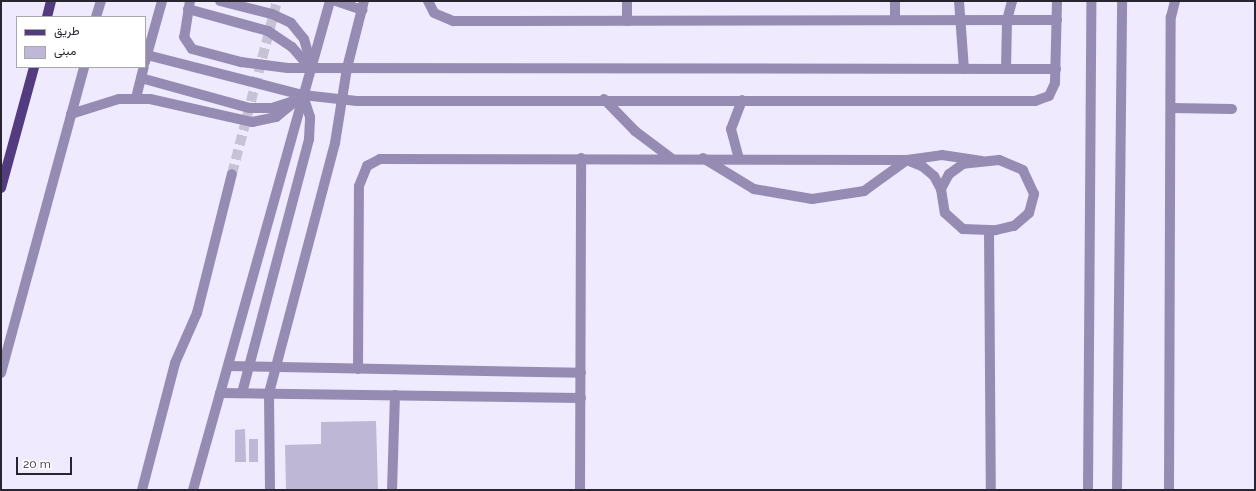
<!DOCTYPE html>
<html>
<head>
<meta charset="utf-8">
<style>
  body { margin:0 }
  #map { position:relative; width:1256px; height:491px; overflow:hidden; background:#efeafd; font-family:Raleway,Vazirmatn,sans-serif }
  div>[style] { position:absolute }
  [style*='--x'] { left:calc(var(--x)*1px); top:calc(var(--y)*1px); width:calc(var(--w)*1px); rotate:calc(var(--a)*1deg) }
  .building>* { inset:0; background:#beb7d5 }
  .minor-tunnel>* { height:10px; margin-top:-5px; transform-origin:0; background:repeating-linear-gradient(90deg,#c7c3d4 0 10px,transparent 0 15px) }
  .minor>* { height:10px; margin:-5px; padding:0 5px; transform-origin:5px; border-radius:5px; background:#968cb3 }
  .major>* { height:10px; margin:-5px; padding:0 5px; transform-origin:5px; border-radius:5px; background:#523b7e }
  span { translate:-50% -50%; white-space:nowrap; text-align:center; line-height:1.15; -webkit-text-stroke:3px #fff; paint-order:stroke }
  .frame { position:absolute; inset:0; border:2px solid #282530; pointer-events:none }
  .legend { position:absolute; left:16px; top:16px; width:130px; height:52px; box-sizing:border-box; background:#fff; border:1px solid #a9a8ac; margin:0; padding:5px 7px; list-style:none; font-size:12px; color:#282530 }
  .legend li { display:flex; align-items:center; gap:8px; height:20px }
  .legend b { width:20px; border:1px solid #a9a8ac }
  .scale { position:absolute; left:16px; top:457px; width:56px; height:18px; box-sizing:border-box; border:2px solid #282530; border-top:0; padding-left:5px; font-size:12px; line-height:14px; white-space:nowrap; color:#282530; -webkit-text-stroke:3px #fff; paint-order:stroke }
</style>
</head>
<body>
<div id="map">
  <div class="building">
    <i style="clip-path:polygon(376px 421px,378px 490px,286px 490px,285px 445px,321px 444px,321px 422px)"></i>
    <i style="clip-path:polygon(245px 429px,246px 462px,235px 462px,235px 430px)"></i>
    <i style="clip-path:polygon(249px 439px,258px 439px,258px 462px,249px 462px)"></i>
  </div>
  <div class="minor-tunnel">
    <i style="--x:232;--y:174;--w:179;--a:-75.4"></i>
  </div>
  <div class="minor">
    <i style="--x:190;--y:1;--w:36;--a:99"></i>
    <i style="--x:184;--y:37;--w:14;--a:56"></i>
    <i style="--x:192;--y:49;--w:51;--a:14.9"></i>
    <i style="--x:241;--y:62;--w:47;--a:7.3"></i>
    <i style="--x:288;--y:68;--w:768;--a:0.07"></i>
    <i style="--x:220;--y:1;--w:54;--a:14"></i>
    <i style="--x:272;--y:14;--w:21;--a:25"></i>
    <i style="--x:291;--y:23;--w:21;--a:51"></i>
    <i style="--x:304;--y:39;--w:25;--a:74"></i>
    <i style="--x:336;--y:1;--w:28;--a:19"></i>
    <i style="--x:428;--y:1;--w:13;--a:63"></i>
    <i style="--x:434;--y:13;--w:21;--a:23"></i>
    <i style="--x:453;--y:21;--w:604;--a:-0.09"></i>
    <i style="--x:627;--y:1;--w:20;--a:90"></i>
    <i style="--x:959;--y:1;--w:68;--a:85.8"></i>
    <i style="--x:188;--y:9;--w:83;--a:15.4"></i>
    <i style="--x:268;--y:31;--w:29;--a:34"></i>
    <i style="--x:292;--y:47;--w:29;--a:49"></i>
    <i style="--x:96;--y:17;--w:17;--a:-73"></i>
    <i style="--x:895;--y:20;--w:19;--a:-90"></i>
    <i style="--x:147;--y:55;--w:161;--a:14.4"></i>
    <i style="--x:303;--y:95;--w:54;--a:6.3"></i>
    <i style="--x:357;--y:101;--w:678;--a:0"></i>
    <i style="--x:1035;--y:101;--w:15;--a:-20"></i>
    <i style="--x:1049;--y:96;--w:14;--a:-65"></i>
    <i style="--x:1055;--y:83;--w:82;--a:-88.6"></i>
    <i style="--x:145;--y:62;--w:63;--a:-74.4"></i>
    <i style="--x:1006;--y:69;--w:49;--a:-88.8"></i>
    <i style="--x:1007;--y:20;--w:20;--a:-75"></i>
    <i style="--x:141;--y:78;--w:112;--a:15.5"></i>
    <i style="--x:249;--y:108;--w:23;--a:0"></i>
    <i style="--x:272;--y:108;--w:22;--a:-18"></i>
    <i style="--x:136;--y:98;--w:32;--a:-76"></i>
    <i style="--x:604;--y:99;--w:45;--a:45.9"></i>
    <i style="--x:635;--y:131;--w:45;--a:36.9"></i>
    <i style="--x:1171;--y:108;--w:61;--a:0.9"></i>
    <i style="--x:71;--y:114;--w:50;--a:-17.4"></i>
    <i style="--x:119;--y:99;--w:31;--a:0"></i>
    <i style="--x:150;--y:99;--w:105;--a:12.7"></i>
    <i style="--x:252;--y:122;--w:25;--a:-12"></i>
    <i style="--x:276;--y:117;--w:33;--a:-39"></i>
    <i style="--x:703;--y:158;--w:60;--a:31.3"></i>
    <i style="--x:754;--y:189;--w:59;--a:9.8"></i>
    <i style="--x:812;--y:199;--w:53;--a:-8.7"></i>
    <i style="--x:864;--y:191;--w:53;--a:-35.8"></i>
    <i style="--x:739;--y:159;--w:31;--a:-105"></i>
    <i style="--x:731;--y:129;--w:31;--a:-69"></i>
    <i style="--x:907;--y:160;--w:16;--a:22"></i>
    <i style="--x:922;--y:166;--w:16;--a:40"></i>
    <i style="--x:934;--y:176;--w:15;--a:62"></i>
    <i style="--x:941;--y:189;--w:24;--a:81"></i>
    <i style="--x:945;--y:213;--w:24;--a:42"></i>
    <i style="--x:963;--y:229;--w:33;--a:2"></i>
    <i style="--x:996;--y:230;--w:18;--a:-13"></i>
    <i style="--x:1014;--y:226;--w:20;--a:-41"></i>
    <i style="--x:1029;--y:213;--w:20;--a:-75"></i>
    <i style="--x:1034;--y:194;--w:26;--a:-115"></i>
    <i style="--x:1023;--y:170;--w:26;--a:-157"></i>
    <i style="--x:999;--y:160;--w:36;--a:174"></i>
    <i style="--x:963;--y:164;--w:17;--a:144"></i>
    <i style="--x:949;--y:174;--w:17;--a:118"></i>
    <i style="--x:989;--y:230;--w:260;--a:89.6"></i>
    <i style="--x:228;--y:366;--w:353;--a:1.1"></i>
    <i style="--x:358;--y:369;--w:183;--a:-89.7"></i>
    <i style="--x:359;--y:186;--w:22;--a:-68"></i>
    <i style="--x:367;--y:166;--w:15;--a:-28"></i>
    <i style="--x:380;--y:159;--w:527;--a:0.11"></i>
    <i style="--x:907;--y:160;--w:35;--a:-8"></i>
    <i style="--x:942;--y:155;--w:40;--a:8.5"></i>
    <i style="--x:1;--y:373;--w:317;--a:-74.8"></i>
    <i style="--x:220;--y:393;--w:361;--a:0.8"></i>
    <i style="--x:242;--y:393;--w:263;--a:-75.2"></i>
    <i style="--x:309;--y:139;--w:22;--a:-87"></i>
    <i style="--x:310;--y:117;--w:23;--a:-108"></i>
    <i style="--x:142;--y:490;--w:131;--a:-75.4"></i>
    <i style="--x:175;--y:363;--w:55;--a:-66.3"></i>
    <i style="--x:197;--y:313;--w:143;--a:-75.9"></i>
    <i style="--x:193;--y:490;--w:508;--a:-74.35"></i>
    <i style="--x:270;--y:490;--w:97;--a:-90.6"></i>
    <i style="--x:269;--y:393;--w:259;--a:-75.2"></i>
    <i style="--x:335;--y:143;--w:76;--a:-80.9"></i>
    <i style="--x:347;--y:68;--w:69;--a:-75.8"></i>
    <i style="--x:392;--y:490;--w:95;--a:-88.2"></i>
    <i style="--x:580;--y:490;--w:332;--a:-89.8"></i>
    <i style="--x:1088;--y:490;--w:489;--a:-89.6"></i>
    <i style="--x:1117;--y:490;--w:489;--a:-89.4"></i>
    <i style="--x:1169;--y:490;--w:473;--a:-89.8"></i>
    <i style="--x:1171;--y:17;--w:16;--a:-76"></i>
  </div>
  <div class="major">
    <i style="--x:47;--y:17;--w:16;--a:-76"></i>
    <i style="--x:1;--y:188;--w:125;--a:-74.7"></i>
  </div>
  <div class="frame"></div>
  <ul class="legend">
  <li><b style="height:5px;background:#523b7e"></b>طريق</li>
  <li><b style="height:11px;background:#beb7d5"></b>مبنى</li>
  </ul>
  <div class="scale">20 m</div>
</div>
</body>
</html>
